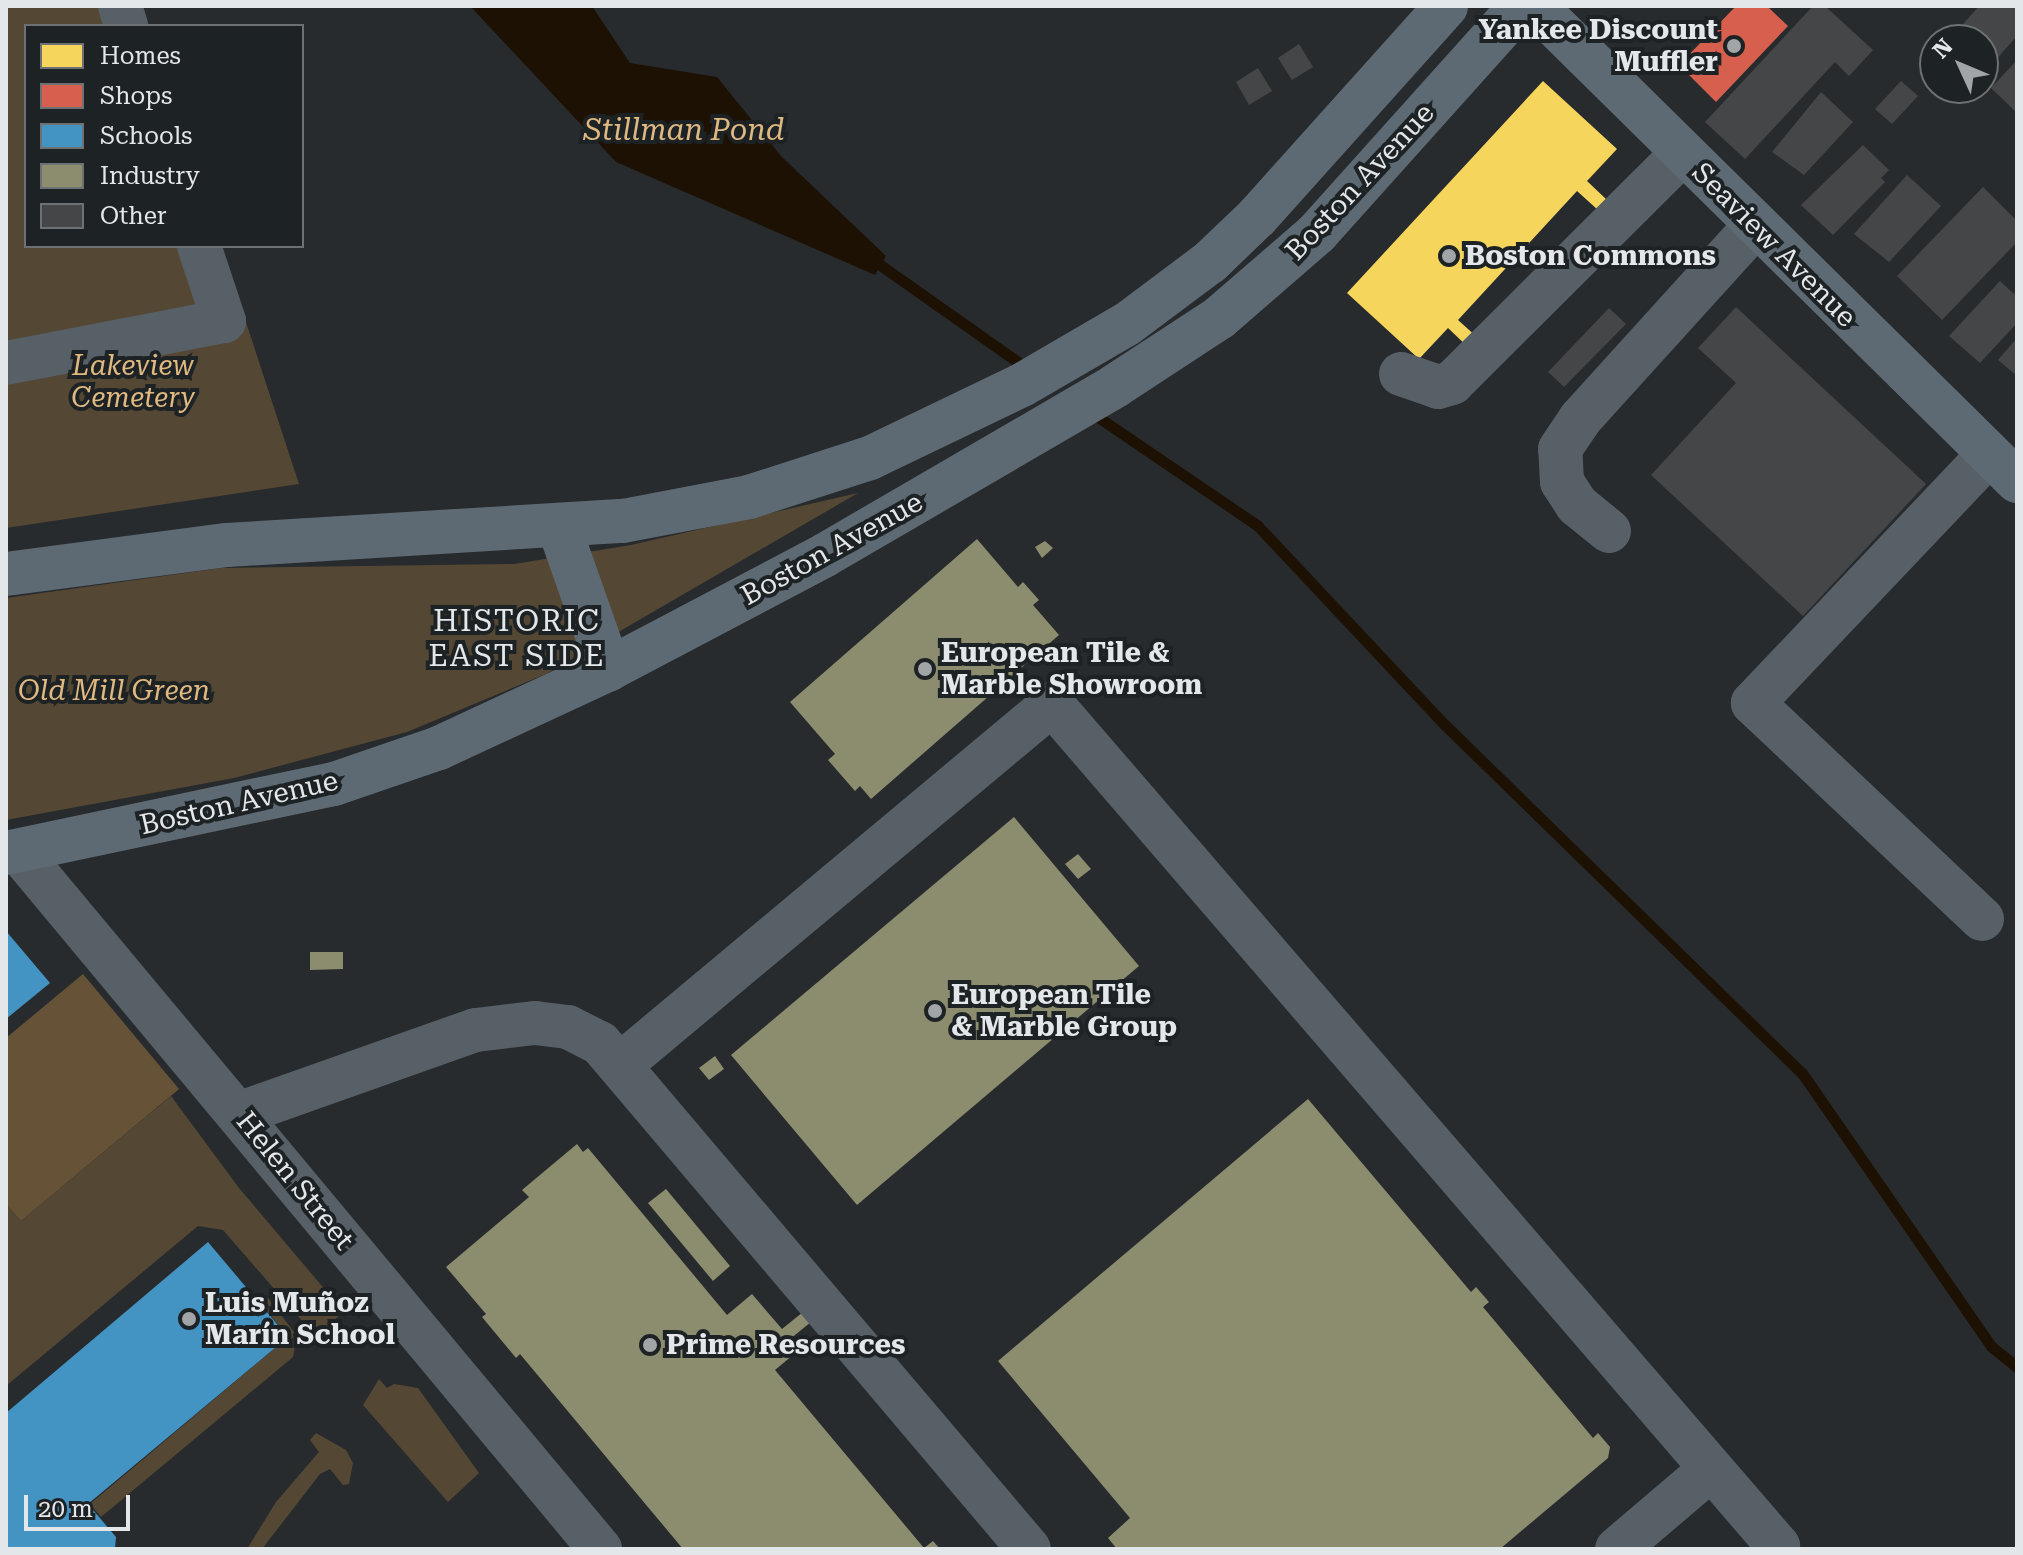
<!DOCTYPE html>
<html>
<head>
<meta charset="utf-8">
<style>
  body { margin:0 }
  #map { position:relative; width:2023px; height:1555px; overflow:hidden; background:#282b2d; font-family:"Roboto Serif",serif }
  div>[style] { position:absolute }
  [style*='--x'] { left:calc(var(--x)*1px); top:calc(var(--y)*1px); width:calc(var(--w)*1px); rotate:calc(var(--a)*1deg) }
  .green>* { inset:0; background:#544734 }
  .forest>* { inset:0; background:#655237 }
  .water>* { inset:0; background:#1d1104 }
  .homes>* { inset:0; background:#f6d55c }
  .shops>* { inset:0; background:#d6604d }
  .schools>* { inset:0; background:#4393c3 }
  .industry>* { inset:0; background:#8c8c6e }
  .stream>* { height:11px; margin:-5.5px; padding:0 5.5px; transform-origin:5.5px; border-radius:5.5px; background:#1d1104 }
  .building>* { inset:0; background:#444648 }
  .minor>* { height:44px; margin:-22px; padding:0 22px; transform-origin:22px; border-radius:22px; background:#576067 }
  .major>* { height:44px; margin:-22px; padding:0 22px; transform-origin:22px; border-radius:22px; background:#5e6a73 }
  .dots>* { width:22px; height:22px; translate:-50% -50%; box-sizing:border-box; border:4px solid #1d2225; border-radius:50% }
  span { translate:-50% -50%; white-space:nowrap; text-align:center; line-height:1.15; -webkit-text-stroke:8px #1d2225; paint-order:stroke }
  .poi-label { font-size:28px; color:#e4e7e9; font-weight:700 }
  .right { translate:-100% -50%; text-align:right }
  .left { translate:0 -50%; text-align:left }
  .street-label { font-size:28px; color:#e4e7e9 }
  .park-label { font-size:28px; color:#e0b981; font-style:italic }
  .water-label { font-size:30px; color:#dfb881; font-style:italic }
  .neighbourhood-label { font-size:30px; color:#e4e7e9; letter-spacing:2px }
  .frame { position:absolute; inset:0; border:8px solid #e4e7e9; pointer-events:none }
  .legend { position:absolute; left:24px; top:24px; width:280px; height:224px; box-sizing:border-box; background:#1d2225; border:2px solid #6d7173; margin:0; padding:10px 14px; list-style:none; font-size:24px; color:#e4e7e9 }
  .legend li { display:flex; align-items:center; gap:16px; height:40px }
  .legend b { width:40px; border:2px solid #6d7173 }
  .north { position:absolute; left:1919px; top:24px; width:80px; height:80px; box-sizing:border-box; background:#1d2225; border:2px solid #6d7173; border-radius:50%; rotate:314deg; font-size:22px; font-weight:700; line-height:32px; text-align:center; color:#e4e7e9 }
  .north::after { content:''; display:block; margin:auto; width:28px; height:36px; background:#a2a5a7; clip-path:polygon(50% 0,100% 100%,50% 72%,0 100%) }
  .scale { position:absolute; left:24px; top:1495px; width:106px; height:36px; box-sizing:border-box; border:4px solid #e4e7e9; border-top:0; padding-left:10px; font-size:24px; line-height:28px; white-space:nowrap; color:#e4e7e9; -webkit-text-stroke:6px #1d2225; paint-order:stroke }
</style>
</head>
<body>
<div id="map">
  <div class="green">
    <i style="clip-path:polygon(6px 6px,143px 6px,149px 26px,26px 26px,26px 246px,221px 246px,299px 484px,6px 528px)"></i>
    <i style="clip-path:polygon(858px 493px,546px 674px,407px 732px,234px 778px,6px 820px,6px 598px,221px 568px,514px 564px,631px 545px)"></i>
    <i style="clip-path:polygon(171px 1096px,239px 1188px,338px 1305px,340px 1315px,324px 1329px,310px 1330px,223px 1230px,198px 1226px,6px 1386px,6px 1204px,21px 1221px)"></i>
    <i style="clip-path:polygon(265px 1294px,297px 1336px,293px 1357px,101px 1517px,90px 1504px,288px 1337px,258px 1300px)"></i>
    <i style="clip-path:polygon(379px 1379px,387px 1388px,394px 1384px,418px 1388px,479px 1473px,448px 1502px,363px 1405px)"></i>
    <i style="clip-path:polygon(316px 1433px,346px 1450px,353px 1463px,349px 1484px,343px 1485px,330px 1469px,320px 1474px,262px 1549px,247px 1549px,276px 1502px,319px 1452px,310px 1440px)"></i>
  </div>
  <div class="forest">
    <i style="clip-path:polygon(83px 974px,179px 1089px,21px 1221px,6px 1204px,6px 1038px)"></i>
  </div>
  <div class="water">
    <i style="clip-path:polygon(470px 6px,592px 6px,630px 63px,717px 77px,781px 156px,886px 256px,875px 275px,616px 162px)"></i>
  </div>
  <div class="homes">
    <i style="clip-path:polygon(1543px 81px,1617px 149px,1587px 181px,1607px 200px,1598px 210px,1577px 191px,1458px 320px,1478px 338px,1469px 348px,1448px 328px,1419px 359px,1347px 293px)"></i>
  </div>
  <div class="shops">
    <i style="clip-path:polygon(1736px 6px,1767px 6px,1788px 26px,1716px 102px,1679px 65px)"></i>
  </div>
  <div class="schools">
    <i style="clip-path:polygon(6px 931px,50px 983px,6px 1019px)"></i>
    <i style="clip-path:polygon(208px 1242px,288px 1337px,88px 1504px,116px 1537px,115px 1549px,6px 1549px,6px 1413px)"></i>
  </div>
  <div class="industry">
    <i style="clip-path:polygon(977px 539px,1018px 587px,1023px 582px,1039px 600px,1033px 605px,1059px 635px,871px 799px,860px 786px,855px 791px,828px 760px,835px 754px,790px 702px)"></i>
    <i style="clip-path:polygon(1045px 541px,1053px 548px,1042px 558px,1035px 547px)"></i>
    <i style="clip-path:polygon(1014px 817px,1139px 966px,857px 1205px,731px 1055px)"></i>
    <i style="clip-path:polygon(1078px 854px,1091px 869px,1078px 879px,1065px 864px)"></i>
    <i style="clip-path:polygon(310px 952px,343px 952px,343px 969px,310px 970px)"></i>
    <i style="clip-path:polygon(715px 1056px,724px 1069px,709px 1080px,699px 1068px)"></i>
    <i style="clip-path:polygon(1308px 1099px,1471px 1292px,1476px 1287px,1489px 1302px,1483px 1307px,1593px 1438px,1598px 1433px,1610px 1447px,1608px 1458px,1500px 1549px,1117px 1549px,1108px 1538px,1130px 1518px,998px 1361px)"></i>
    <i style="clip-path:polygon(577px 1144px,583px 1152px,588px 1148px,727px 1315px,752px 1294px,782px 1329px,803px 1312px,811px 1322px,790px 1339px,799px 1350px,775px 1370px,924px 1548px,933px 1541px,940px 1549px,683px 1549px,520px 1354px,516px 1358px,482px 1317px,486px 1314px,446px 1267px,529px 1197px,522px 1190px)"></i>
    <i style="clip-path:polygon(666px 1189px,730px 1266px,713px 1281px,648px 1203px)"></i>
  </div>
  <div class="stream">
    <i style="--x:869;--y:257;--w:194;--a:35.2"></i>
    <i style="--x:1092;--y:413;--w:199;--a:34.2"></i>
    <i style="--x:1257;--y:525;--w:274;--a:46.8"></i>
    <i style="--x:1445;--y:725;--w:499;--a:44.3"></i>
    <i style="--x:1802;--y:1073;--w:333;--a:55.3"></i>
    <i style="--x:1992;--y:1347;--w:32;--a:39"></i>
  </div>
  <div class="building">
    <i style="clip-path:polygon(1813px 6px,1825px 6px,1873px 50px,1849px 76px,1835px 62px,1745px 159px,1705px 122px)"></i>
    <i style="clip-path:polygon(1979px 6px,2017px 6px,2017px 36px,1983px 74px,1983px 40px,1949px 40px)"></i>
    <i style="clip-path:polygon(1299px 44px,1313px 67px,1292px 80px,1278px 58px)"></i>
    <i style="clip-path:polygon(2017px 60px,2017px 113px,1991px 88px)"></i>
    <i style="clip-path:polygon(1258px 68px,1272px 91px,1249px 105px,1236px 82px)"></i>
    <i style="clip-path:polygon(1901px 81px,1918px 96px,1892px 124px,1875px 109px)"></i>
    <i style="clip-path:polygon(1821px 92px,1853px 122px,1804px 175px,1772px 152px)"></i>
    <i style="clip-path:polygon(1863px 145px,1889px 170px,1881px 178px,1885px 182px,1833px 235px,1801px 205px)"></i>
    <i style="clip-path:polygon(1907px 175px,1941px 206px,1889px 262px,1854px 234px)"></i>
    <i style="clip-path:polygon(1983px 187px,2017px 221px,2017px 242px,1942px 320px,1897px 276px)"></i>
    <i style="clip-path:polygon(2000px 281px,2014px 294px,2017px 290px,2017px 323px,1980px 363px,1949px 336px)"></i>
    <i style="clip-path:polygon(1736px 307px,1926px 484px,1803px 616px,1651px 475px,1736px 383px,1698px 348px)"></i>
    <i style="clip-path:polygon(1609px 308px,1626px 324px,1564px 387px,1548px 372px)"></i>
    <i style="clip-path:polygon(2017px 338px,2017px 376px,1998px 360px)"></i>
  </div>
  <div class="minor">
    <i style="--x:120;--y:6;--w:21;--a:73"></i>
    <i style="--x:6;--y:363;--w:222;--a:-10.9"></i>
    <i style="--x:224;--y:321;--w:79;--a:-108.4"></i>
    <i style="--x:1401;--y:374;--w:39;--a:19"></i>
    <i style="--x:1438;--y:387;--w:15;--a:-16"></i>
    <i style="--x:1452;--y:383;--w:325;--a:-44.9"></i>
    <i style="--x:1609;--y:531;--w:41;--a:-140.9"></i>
    <i style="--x:1577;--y:505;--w:27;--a:-123"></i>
    <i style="--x:1562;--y:482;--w:33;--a:-93"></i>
    <i style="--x:1560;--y:449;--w:36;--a:-56"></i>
    <i style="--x:1580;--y:419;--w:259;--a:-47.8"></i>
    <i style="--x:18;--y:851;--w:909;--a:50.18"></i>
    <i style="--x:1982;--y:919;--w:315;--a:-136.7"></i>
    <i style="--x:1753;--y:703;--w:342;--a:-46.5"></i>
    <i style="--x:620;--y:1065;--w:563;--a:-39.88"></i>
    <i style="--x:1052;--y:704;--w:1112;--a:49.23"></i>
    <i style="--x:1778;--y:1546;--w:5;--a:143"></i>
    <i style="--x:241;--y:1113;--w:249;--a:-19.5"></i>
    <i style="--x:476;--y:1030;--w:59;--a:-6.8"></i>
    <i style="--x:535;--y:1023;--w:33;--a:7"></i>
    <i style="--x:568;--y:1027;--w:36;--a:27"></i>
    <i style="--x:600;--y:1043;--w:663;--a:49.71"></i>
    <i style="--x:1617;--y:1549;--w:123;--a:-40.4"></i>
  </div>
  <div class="major">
    <i style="--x:1535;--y:6;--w:677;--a:44.58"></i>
    <i style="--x:559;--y:527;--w:151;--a:70.6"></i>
    <i style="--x:6;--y:574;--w:223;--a:-7.5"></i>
    <i style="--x:227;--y:545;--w:397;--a:-3.5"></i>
    <i style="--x:623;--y:521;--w:128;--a:-10.8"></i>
    <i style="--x:749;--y:497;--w:127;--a:-17.9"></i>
    <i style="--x:870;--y:458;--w:169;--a:-25.7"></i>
    <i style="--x:1022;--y:385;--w:121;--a:-30.2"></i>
    <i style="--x:1127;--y:324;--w:104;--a:-36.8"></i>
    <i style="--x:1210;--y:262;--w:65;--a:-43.8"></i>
    <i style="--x:1257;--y:217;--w:283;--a:-48.1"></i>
    <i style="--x:6;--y:853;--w:335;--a:-11.9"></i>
    <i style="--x:334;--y:784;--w:111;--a:-18.9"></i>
    <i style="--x:439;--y:748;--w:187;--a:-24.9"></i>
    <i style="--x:609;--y:669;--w:244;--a:-27.8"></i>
    <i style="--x:825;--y:555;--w:336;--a:-30.2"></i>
    <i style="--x:1115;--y:386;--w:124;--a:-33.2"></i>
    <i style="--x:1219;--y:318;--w:130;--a:-40.9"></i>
    <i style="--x:1317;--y:233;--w:305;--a:-48.1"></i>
  </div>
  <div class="dots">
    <i style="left:1734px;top:46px;background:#a2a5a7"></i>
    <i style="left:1449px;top:256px;background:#a2a5a7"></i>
    <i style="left:925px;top:669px;background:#a2a5a7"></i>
    <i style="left:935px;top:1011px;background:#a2a5a7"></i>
    <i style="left:189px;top:1319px;background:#a2a5a7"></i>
    <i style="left:650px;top:1345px;background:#a2a5a7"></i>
  </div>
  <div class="poi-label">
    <span class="right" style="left:1718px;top:46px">Yankee Discount<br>Muffler</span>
    <span class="left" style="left:1465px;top:256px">Boston Commons</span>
    <span class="left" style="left:941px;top:669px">European Tile &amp;<br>Marble Showroom</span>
    <span class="left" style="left:951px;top:1011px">European Tile<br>&amp; Marble Group</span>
    <span class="left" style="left:205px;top:1319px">Luis Muñoz<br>Marín School</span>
    <span class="left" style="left:666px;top:1345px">Prime Resources</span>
  </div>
  <div class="street-label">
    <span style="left:1360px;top:182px;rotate:-47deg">Boston Avenue</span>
    <span style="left:1774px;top:245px;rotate:45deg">Seaview Avenue</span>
    <span style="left:832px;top:549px;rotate:-29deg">Boston Avenue</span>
    <span style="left:239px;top:803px;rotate:-13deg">Boston Avenue</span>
    <span style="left:295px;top:1181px;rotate:51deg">Helen Street</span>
  </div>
  <div class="park-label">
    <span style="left:133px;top:382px">Lakeview<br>Cemetery</span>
    <span style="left:114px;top:691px">Old Mill Green</span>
  </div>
  <div class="water-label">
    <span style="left:684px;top:130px">Stillman Pond</span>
  </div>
  <div class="neighbourhood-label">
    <span style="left:517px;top:638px">HISTORIC<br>EAST SIDE</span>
  </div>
  <div class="frame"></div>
  <ul class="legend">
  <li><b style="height:22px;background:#f6d55c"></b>Homes</li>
  <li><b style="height:22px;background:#d6604d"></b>Shops</li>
  <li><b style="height:22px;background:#4393c3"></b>Schools</li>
  <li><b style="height:22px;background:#8c8c6e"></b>Industry</li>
  <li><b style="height:22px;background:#444648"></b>Other</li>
  </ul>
  <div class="north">N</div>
  <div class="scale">20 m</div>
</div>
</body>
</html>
